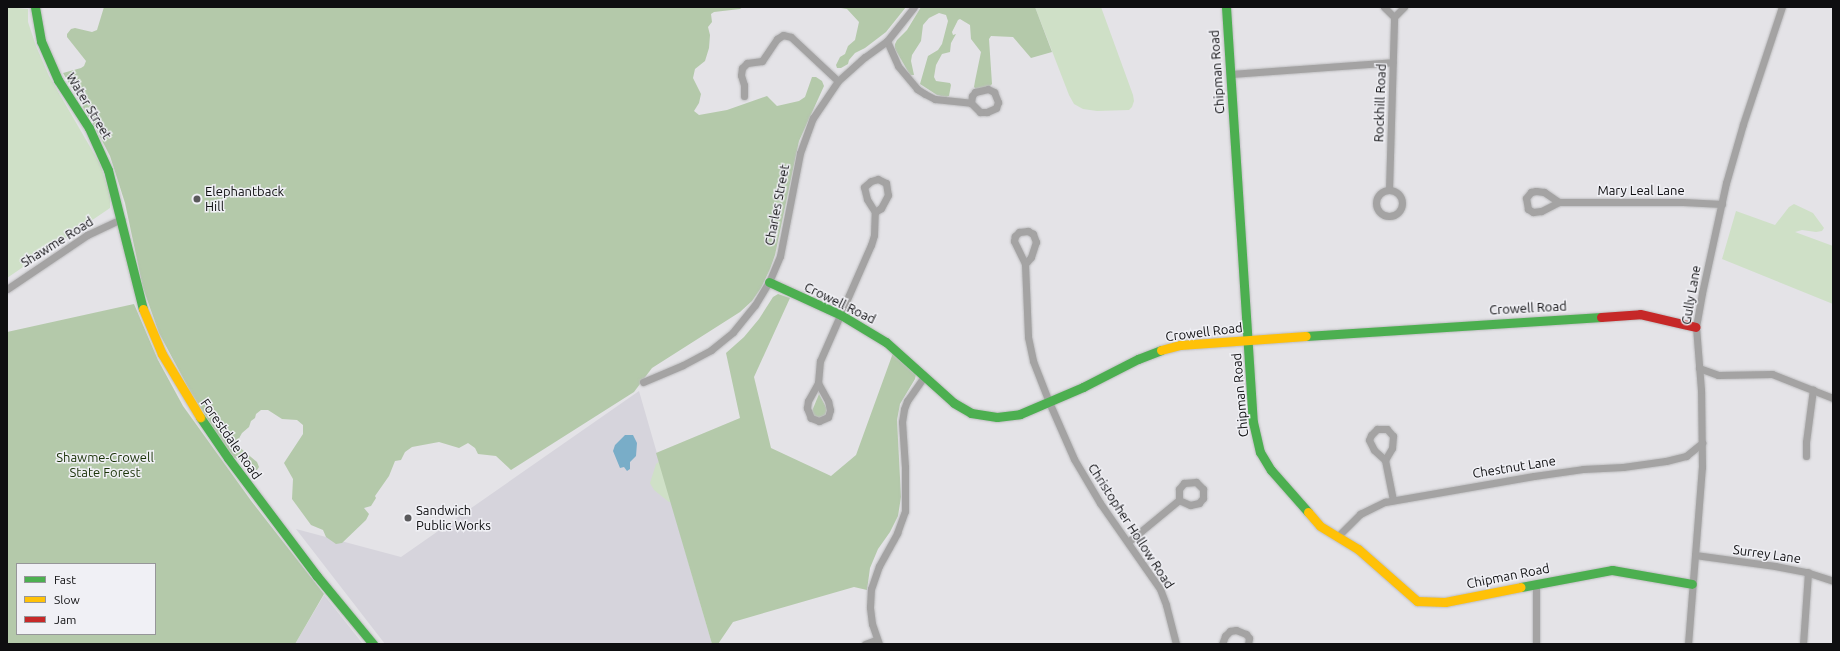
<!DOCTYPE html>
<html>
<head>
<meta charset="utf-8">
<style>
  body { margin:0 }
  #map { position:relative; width:1840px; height:651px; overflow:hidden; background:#e4e3e7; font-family:Ubuntu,sans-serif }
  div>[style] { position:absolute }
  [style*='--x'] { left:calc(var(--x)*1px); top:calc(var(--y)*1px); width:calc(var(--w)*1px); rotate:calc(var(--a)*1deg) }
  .built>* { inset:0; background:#d6d4dc }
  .green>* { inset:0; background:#cfe0c7 }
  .forest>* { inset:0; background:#b4c9aa }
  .water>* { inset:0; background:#79adc8 }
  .roads { filter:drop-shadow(0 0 1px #bdbdbf) drop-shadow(0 0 1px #bdbdbf) }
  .street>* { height:7px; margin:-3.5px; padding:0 3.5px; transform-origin:3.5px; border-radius:3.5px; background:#a4a3a3 }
  .street>.ring { margin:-3.5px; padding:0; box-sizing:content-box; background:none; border:7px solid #a4a3a3; border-radius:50% }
  .fast>* { height:9px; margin:-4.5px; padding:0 4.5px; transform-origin:4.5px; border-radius:4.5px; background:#4caf50 }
  .slow>* { height:9px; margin:-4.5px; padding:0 4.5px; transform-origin:4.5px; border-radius:4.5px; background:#ffc107 }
  .jam>* { height:9px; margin:-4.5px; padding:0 4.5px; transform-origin:4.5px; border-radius:4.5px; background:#c62828 }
  .dots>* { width:11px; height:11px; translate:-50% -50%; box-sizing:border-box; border:2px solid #f0f0f5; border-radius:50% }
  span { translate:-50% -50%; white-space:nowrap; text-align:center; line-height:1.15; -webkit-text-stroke:3px #f0f0f5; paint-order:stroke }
  .street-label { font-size:13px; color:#0e0e10 }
  .poi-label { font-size:13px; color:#0e0e10 }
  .left { translate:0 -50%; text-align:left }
  .park-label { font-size:13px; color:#193207 }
  .frame { position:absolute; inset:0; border:8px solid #0e0e10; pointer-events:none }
  .legend { position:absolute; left:16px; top:563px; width:140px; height:72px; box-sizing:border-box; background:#f0f0f5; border:1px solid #969699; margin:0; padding:5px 7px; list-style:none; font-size:12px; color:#0e0e10 }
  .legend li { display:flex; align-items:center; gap:8px; height:20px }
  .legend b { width:20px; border:1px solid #969699 }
</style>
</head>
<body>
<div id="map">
  <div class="built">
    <i style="clip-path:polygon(639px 391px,712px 644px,385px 644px,296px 529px,401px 557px)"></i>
    <i style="clip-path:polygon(324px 595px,363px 644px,295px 644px)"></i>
  </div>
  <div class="green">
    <i style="clip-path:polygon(7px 7px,28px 9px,28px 22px,36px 46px,49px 76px,100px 164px,110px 195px,110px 208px,7px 278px)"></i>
    <i style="clip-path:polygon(1035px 7px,1101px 7px,1133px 95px,1134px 101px,1132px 107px,1129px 110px,1097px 111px,1083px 109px,1074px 104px,1069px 95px)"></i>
    <i style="clip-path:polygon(1794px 204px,1813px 213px,1824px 228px,1822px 231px,1816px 232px,1802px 230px,1795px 232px,1833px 246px,1833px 304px,1722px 259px,1736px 211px,1775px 225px,1789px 207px)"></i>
    <i style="clip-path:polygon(661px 460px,676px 501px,669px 502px,654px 490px,650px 483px,656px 464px)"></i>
  </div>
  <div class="forest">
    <i style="clip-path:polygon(104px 7px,743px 7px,740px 9px,714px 12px,711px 14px,712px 22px,708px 27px,710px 35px,709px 48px,705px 61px,695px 69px,693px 78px,701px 94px,699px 103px,694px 111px,699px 115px,727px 110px,767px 96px,777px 106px,799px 101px,805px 97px,812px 77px,816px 77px,822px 81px,824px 86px,799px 141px,775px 255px,770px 269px,761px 288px,752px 301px,740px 312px,652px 368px,634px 392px,511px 470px,496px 456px,478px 454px,475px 448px,468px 443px,459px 448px,439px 442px,412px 447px,405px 452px,401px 460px,395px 461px,389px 476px,375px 496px,376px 498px,371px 506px,364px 508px,369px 514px,366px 520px,342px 543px,336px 544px,326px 537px,323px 530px,311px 525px,292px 499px,293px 479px,284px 463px,303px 434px,303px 425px,297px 420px,282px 419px,268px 410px,261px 410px,256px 414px,255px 418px,251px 421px,249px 427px,242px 433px,237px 442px,238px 446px,257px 462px,259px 467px,257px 470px,252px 470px,246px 462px,232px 457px,222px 442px,190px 391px,159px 333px,143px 288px,125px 203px,110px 156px,97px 131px,63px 73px,81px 68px,84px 66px,86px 61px,67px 37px,67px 34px,71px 29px,75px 28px,92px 32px,97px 30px)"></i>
    <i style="clip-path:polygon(835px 7px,906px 7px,886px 32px,865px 48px,855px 53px,849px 60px,848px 64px,841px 68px,837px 68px,836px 65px,840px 57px,845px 54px,848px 46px,855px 40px,859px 22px,847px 9px)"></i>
    <i style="clip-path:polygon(921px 7px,1035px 7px,1052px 52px,1031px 58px,1013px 37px,991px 36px,989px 39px,992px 84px,989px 87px,976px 89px,974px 87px,975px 81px,981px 52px,971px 39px,970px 25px,960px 19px,958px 20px,952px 32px,953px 35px,956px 34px,951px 43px,950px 52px,942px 54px,936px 65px,934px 77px,936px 81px,950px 83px,951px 85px,949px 96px,946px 97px,937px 95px,920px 84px,928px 56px,938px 50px,942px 44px,948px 21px,946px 15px,939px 13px,929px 18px,923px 25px,921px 41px,912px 55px,911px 61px,914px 75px,910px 75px,895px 49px,895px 44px,897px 40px,907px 30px)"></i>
    <i style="clip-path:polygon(778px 294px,790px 298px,754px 377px,771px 448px,831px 476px,856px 455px,893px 353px,916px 374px,915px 379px,900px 404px,897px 420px,901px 497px,898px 516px,890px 532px,878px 549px,870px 568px,867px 590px,854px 587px,733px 622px,718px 644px,712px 644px,656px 453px,740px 418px,726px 353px,744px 337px,759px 319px,773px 297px)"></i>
    <i style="clip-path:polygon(evenodd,134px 304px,158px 360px,183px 406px,252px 502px,324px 594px,295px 644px,7px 644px,7px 332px,134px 304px,17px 564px,155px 564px,155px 634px,17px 634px,17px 564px)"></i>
    <i style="clip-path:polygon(819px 394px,827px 409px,825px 415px,818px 418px,813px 416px,812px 411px)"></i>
  </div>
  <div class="water">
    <i style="clip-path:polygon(625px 435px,633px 435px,637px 443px,636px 456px,630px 462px,630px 469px,627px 471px,624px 467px,620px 468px,613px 451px,615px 445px)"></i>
  </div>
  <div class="roads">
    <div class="street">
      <i style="--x:1384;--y:7;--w:14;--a:45"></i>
      <i style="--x:1394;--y:17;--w:14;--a:-45"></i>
      <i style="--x:887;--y:41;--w:27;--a:66"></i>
      <i style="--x:898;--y:66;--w:30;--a:50"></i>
      <i style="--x:917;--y:89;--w:9;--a:32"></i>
      <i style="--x:925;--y:94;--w:11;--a:27"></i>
      <i style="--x:935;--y:99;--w:36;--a:6"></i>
      <i style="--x:971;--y:103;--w:7;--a:-82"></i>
      <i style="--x:972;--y:96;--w:5;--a:-53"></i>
      <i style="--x:975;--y:92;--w:13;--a:-13"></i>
      <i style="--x:988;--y:89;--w:7;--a:27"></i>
      <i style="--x:994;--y:92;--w:11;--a:68"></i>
      <i style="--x:998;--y:102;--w:6;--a:108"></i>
      <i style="--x:996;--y:108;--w:10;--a:156"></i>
      <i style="--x:987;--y:112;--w:7;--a:180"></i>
      <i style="--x:980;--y:112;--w:13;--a:-135"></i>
      <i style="--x:1231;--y:74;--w:162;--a:-4.2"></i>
      <i style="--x:744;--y:96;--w:11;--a:-90"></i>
      <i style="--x:744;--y:85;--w:10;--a:-107"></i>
      <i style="--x:741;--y:75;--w:7;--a:-82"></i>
      <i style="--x:742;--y:68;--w:7;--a:-45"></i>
      <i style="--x:747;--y:63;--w:15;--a:-8"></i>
      <i style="--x:762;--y:61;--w:27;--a:-56"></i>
      <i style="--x:777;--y:39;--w:7;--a:-34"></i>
      <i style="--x:783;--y:35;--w:8;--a:14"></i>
      <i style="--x:791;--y:37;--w:64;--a:43.1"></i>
      <i style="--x:878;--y:179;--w:9;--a:27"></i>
      <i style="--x:886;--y:183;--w:12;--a:81"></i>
      <i style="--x:888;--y:195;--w:15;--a:118"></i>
      <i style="--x:881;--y:208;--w:7;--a:146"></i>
      <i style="--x:875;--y:212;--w:15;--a:-122"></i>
      <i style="--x:867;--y:199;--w:12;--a:-104"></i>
      <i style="--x:864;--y:187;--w:9;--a:-41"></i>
      <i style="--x:871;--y:181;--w:7;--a:-16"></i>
      <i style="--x:1389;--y:190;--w:173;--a:-88.3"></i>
      <i class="ring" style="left:1376px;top:190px;width:19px;height:19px"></i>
      <i style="--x:1536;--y:191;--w:8;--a:7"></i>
      <i style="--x:1544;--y:192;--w:18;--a:34"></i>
      <i style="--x:1559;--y:202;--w:20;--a:153"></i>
      <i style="--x:1541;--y:211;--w:8;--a:173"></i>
      <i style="--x:1533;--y:212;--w:6;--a:-149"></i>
      <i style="--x:1528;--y:209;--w:11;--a:-100"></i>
      <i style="--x:1526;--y:198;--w:8;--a:-50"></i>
      <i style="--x:1531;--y:192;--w:5;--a:-11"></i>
      <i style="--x:1559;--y:202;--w:124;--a:0"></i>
      <i style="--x:1683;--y:202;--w:39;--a:3"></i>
      <i style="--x:1025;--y:264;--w:9;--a:-49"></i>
      <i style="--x:1031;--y:257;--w:16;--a:-72"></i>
      <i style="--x:1036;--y:242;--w:9;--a:-111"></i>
      <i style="--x:1033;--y:234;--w:6;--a:-149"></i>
      <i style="--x:1028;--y:231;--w:9;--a:174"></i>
      <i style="--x:1019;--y:232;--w:6;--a:135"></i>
      <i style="--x:1015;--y:236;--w:5;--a:101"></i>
      <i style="--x:1014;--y:241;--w:25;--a:64"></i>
      <i style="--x:1025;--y:264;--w:73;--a:87.6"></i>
      <i style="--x:1028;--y:337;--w:25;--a:78"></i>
      <i style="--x:1033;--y:361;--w:44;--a:68.7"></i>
      <i style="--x:1049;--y:402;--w:62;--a:66.3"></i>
      <i style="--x:1074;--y:459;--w:51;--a:59.4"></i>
      <i style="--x:1100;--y:503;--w:105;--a:55.1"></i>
      <i style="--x:1160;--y:589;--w:17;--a:69"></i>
      <i style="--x:1166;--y:605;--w:40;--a:75.6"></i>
      <i style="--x:7;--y:289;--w:97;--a:-34"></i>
      <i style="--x:87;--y:235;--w:38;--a:-25"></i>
      <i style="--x:1699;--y:368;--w:20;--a:20"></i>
      <i style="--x:1718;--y:375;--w:54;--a:-1.1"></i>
      <i style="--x:1772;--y:374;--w:66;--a:21.5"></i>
      <i style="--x:643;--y:382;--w:43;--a:-23"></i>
      <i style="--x:683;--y:365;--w:32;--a:-28"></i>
      <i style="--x:711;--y:350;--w:28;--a:-39"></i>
      <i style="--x:733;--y:332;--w:35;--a:-51"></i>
      <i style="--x:755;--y:305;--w:27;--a:-59"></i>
      <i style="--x:769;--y:282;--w:28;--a:-67"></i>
      <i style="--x:780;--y:256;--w:105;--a:-79"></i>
      <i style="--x:800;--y:153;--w:37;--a:-70"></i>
      <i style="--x:813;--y:118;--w:45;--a:-56"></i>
      <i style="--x:838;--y:81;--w:36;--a:-42"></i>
      <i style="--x:865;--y:57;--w:27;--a:-36"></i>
      <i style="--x:887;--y:41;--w:43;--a:-51.5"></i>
      <i style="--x:818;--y:383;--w:22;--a:-85"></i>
      <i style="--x:820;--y:361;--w:127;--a:-66.3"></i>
      <i style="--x:871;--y:245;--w:10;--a:-73"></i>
      <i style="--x:874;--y:235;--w:23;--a:-88"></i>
      <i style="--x:818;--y:383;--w:21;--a:61"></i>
      <i style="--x:828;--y:401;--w:9;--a:77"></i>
      <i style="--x:830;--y:410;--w:7;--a:106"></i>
      <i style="--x:828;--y:417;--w:10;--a:156"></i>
      <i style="--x:819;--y:421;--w:9;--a:-159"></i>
      <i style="--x:811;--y:418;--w:11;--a:-112"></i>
      <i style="--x:807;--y:408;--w:7;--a:-82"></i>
      <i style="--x:808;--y:401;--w:21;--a:-61"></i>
      <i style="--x:1806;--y:456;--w:14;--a:-90"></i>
      <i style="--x:1806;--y:442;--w:53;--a:-82.5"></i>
      <i style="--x:1385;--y:460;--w:14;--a:-60"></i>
      <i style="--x:1392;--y:448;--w:12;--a:-85"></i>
      <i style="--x:1393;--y:436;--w:9;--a:-131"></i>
      <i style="--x:1387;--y:429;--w:10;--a:180"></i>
      <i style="--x:1377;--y:429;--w:8;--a:135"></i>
      <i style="--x:1371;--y:435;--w:5;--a:112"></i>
      <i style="--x:1369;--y:440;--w:11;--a:63"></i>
      <i style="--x:1374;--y:450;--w:15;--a:42"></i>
      <i style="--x:1385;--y:460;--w:41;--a:78.7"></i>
      <i style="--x:1337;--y:537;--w:33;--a:-45"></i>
      <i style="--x:1360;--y:514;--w:28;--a:-26"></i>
      <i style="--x:1385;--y:502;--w:151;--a:-9.9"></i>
      <i style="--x:1534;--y:476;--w:49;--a:-8.1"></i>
      <i style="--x:1583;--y:469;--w:40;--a:-2.9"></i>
      <i style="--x:1623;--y:467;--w:43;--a:-7.9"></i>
      <i style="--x:1666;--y:461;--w:21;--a:-14"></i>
      <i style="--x:1686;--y:456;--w:21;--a:-39"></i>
      <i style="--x:1128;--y:542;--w:66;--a:-39.5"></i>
      <i style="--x:1179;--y:500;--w:11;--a:-90"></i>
      <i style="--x:1179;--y:489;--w:8;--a:-50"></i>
      <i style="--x:1184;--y:483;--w:12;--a:-5"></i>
      <i style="--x:1196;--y:482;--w:10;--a:45"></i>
      <i style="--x:1203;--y:489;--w:9;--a:90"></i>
      <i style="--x:1203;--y:498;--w:6;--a:129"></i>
      <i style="--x:1199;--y:503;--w:9;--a:167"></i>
      <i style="--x:1190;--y:505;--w:12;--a:-156"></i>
      <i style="--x:1695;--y:555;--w:81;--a:7.8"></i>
      <i style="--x:1775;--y:566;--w:32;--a:11"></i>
      <i style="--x:1806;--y:572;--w:28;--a:18"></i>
      <i style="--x:1536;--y:584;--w:60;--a:90"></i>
      <i style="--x:865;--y:644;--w:12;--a:-20"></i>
      <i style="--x:879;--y:644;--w:21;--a:-109"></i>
      <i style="--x:872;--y:624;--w:17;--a:-97"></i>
      <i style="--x:870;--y:607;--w:18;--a:-87"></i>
      <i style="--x:871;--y:589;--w:24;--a:-71"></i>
      <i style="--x:879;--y:566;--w:38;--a:-61"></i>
      <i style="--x:897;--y:533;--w:23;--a:-70"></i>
      <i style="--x:905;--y:511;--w:44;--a:-90"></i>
      <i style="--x:905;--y:467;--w:45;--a:-93.8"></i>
      <i style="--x:902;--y:422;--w:13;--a:-81"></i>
      <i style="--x:904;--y:409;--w:9;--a:-69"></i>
      <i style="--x:907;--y:401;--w:29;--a:-55"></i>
      <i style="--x:1222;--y:644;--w:9;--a:-69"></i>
      <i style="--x:1225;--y:636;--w:7;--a:-45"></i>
      <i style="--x:1230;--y:631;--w:6;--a:-9"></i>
      <i style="--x:1236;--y:630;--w:11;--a:22"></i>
      <i style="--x:1246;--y:634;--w:5;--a:53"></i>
      <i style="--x:1249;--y:638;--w:6;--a:99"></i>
      <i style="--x:1688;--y:644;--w:178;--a:-85.5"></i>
      <i style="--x:1702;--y:467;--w:77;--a:-90.7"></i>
      <i style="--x:1701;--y:390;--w:63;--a:-94.5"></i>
      <i style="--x:1696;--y:327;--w:35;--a:-80"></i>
      <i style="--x:1702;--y:293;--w:113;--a:-77.7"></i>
      <i style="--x:1726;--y:183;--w:61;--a:-73.9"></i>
      <i style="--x:1743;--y:124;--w:123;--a:-71.6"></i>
      <i style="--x:1803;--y:644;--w:72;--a:-86"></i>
    </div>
    <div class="fast">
      <i style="--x:35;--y:7;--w:35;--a:80"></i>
      <i style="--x:41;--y:41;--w:43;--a:66.4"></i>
      <i style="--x:58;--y:80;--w:57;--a:57.1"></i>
      <i style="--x:89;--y:128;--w:46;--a:65.7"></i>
      <i style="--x:108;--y:170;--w:143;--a:75.9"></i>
      <i style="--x:1226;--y:7;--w:416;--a:86.3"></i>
      <i style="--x:1253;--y:422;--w:31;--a:77"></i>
      <i style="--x:1260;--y:452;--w:21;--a:59"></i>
      <i style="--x:1271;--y:470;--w:56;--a:48.6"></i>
      <i style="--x:769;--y:282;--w:79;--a:24.6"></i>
      <i style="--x:841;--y:315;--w:52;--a:31"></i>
      <i style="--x:886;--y:342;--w:91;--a:41.9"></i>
      <i style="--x:954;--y:403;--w:20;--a:30"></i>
      <i style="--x:971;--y:413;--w:26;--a:9"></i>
      <i style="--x:997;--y:417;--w:23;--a:-7"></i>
      <i style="--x:1020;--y:414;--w:69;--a:-23.2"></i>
      <i style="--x:1083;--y:387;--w:62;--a:-27"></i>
      <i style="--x:1138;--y:359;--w:25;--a:-21"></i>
      <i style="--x:1306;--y:336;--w:296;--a:-3.7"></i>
      <i style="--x:200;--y:417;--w:50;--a:55.7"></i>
      <i style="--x:228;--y:458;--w:148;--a:53"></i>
      <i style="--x:317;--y:576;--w:88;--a:50.5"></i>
      <i style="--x:1521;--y:587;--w:93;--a:-10.6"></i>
      <i style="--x:1612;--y:570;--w:81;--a:9.9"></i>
    </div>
    <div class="slow">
      <i style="--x:143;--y:309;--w:49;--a:67.1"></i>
      <i style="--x:162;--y:354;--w:74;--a:58.9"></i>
      <i style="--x:1161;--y:350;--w:20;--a:-15"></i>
      <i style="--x:1180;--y:345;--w:126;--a:-4.1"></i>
      <i style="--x:1308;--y:512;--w:18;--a:49"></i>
      <i style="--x:1320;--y:526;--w:44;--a:31.2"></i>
      <i style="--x:1358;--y:549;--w:79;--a:41.4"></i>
      <i style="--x:1417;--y:601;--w:28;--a:2"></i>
      <i style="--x:1445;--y:602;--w:77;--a:-11.2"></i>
    </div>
    <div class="jam">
      <i style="--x:1601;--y:317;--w:39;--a:-4"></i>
      <i style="--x:1640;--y:314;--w:57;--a:13.1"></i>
    </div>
  </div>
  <div class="dots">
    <i style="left:197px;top:199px;background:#59595b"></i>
    <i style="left:408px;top:518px;background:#59595b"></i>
  </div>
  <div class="street-label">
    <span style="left:1217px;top:72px;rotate:-94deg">Chipman Road</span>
    <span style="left:1380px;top:103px;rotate:-88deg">Rockhill Road</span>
    <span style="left:89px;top:106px;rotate:59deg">Water Street</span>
    <span style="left:1641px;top:190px">Mary Leal Lane</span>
    <span style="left:777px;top:205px;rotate:-79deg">Charles Street</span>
    <span style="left:57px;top:242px;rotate:-32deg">Shawme Road</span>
    <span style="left:1691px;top:295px;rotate:-80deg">Gully Lane</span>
    <span style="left:840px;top:303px;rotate:26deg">Crowell Road</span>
    <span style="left:1528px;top:308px;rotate:-3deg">Crowell Road</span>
    <span style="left:1204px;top:332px;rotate:-7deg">Crowell Road</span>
    <span style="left:1240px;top:395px;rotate:-95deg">Chipman Road</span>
    <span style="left:231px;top:439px;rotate:55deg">Forestdale Road</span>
    <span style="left:1514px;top:467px;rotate:-9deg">Chestnut Lane</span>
    <span style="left:1131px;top:526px;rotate:57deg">Christopher Hollow Road</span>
    <span style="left:1767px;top:554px;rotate:8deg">Surrey Lane</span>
    <span style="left:1508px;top:576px;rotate:-11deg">Chipman Road</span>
  </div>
  <div class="poi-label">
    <span class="left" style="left:205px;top:199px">Elephantback<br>Hill</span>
    <span class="left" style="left:416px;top:518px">Sandwich<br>Public Works</span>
  </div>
  <div class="park-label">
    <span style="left:105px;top:465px">Shawme-Crowell<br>State Forest</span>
  </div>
  <div class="frame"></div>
  <ul class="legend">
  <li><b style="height:5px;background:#4caf50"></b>Fast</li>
  <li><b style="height:5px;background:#ffc107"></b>Slow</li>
  <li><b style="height:5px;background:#c62828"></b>Jam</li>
  </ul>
</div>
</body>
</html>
